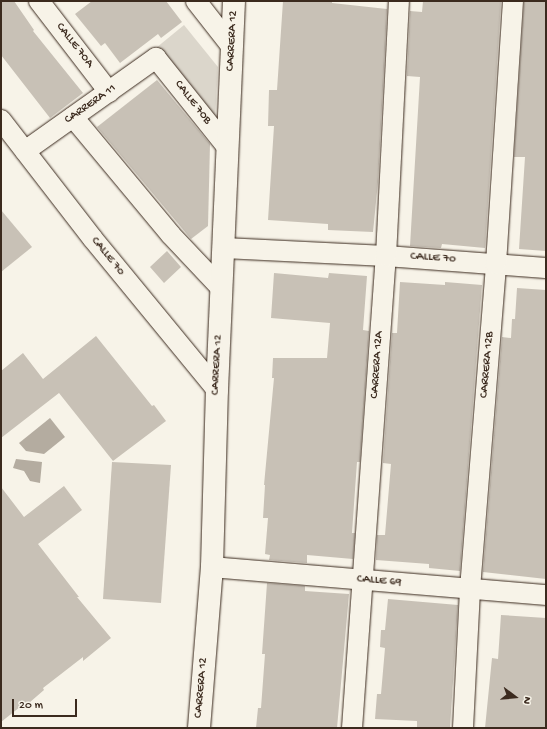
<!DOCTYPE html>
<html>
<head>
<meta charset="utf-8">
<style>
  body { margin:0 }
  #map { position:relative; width:547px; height:729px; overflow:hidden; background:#f7f3e8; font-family:"Gochi Hand",sans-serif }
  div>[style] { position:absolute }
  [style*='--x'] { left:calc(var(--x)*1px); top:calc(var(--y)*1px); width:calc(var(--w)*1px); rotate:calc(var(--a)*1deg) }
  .green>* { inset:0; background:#dbd6cb }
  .water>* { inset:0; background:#b4aca0 }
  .building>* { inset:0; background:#c8c1b6 }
  .roads { filter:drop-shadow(0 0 1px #3b2a1e) drop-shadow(0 0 1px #3b2a1e) }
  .street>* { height:20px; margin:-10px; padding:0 10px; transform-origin:10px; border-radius:10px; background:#f7f3e8 }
  .secondary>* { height:22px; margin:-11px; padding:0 11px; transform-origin:11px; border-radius:11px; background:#f7f3e8 }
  span { translate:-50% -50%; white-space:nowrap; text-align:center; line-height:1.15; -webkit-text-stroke:3.5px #f7f3e8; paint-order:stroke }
  .street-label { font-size:12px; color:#3b2a1e }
  .frame { position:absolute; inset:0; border:2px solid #3b2a1e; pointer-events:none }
  .north { position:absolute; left:495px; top:677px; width:40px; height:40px; -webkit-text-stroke:3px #f7f3e8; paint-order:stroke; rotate:106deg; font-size:11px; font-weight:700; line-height:16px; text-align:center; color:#3b2a1e }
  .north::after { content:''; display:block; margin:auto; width:14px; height:18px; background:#3b2a1e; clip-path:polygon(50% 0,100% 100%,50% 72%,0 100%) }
  .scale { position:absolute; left:12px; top:699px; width:65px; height:18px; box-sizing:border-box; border:2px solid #3b2a1e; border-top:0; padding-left:5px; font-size:12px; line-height:14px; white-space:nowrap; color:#3b2a1e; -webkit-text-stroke:3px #f7f3e8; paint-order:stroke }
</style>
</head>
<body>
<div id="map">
  <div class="green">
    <i style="clip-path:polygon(184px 25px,218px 67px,215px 121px,156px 48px)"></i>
  </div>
  <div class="water">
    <i style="clip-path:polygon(50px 418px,65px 437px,44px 454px,26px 451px,19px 443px)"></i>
    <i style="clip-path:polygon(16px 459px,42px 462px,40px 483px,30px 481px,24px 471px,13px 468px)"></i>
  </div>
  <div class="building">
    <i style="clip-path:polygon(1px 1px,14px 1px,34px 30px,33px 31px,83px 93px,50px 118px,1px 55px)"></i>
    <i style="clip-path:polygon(92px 1px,166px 1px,182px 22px,161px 38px,158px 34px,120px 63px,105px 43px,101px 46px,75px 14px)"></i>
    <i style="clip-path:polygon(283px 1px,332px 1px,332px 3px,387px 9px,378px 182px,373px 232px,328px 230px,328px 224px,268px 220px,274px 126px,268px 126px,269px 90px,277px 90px)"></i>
    <i style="clip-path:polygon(423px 1px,501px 1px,485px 248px,442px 244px,441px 248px,410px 246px,420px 77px,407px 76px,410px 11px,422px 12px)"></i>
    <i style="clip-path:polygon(524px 1px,546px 1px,546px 251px,519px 249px,525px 157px,514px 157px)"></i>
    <i style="clip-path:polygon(157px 80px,210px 144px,208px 226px,191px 239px,97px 127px)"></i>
    <i style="clip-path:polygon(1px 210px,32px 247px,1px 272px)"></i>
    <i style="clip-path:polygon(167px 251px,181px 267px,164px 283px,150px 267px)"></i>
    <i style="clip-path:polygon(274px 273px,328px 278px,329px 273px,367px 276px,363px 330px,369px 331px,360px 462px,357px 462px,352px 533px,355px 533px,353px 559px,307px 555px,307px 563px,269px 560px,270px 555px,265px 554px,268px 518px,263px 518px,265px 485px,264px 485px,274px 378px,272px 378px,273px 358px,327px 358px,330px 323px,271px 318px)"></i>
    <i style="clip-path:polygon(400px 282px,445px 285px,445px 282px,482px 285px,460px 571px,429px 568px,429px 564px,376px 560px,377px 535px,385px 535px,391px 464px,383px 463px,392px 333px,397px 333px)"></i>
    <i style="clip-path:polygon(517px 288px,546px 290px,546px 579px,483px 572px,502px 337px,511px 338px,512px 319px,515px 319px)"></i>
    <i style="clip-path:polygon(96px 336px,152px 406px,154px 405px,166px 421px,113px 461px,59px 393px,1px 438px,1px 371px,23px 353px,43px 379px)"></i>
    <i style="clip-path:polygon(112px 462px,171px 465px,161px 603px,103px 599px)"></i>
    <i style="clip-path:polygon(64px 486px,82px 510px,38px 544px,79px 597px,77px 597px,111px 638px,83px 661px,83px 657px,43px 688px,44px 690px,22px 709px,20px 707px,1px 722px,1px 487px,24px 517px)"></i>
    <i style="clip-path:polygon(267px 583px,305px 586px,305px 591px,349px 594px,337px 728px,256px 728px,258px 708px,261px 708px,265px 654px,262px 654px)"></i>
    <i style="clip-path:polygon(388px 599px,458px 605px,450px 728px,417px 728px,417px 721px,375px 719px,377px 694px,381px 694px,385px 648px,380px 647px,381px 630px,385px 630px)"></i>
    <i style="clip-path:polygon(501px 615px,546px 618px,546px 728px,485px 728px,492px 658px,498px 659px)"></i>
  </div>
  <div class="roads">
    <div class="street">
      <i style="--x:39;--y:1;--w:115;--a:52.4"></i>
      <i style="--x:196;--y:1;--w:58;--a:52"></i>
      <i style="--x:73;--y:117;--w:153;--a:50.3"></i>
      <i style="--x:171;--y:235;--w:74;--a:46.6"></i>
      <i style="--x:1;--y:120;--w:150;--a:52.3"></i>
      <i style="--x:93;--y:239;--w:195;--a:50.6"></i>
      <i style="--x:25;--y:151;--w:161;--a:-35.4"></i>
      <i style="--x:156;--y:58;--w:114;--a:51.4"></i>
      <i style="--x:224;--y:248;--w:162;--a:2.8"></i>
      <i style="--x:386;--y:256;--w:160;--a:4.3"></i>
      <i style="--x:212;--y:567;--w:335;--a:4.8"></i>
      <i style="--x:352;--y:728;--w:473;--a:-85.9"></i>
      <i style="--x:386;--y:256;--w:255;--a:-87.1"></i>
      <i style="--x:463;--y:728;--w:139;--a:-87.1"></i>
      <i style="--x:470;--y:589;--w:326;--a:-85.4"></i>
      <i style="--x:496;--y:264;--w:264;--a:-86.3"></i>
    </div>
    <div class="secondary">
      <i style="--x:199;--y:728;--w:162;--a:-85.4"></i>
      <i style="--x:212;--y:567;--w:177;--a:-88.4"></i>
      <i style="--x:217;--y:390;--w:389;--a:-87.5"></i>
    </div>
  </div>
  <div class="street-label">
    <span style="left:233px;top:41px;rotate:-87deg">CARRERA 12</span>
    <span style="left:74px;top:46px;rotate:52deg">CALLE 70A</span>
    <span style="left:192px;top:103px;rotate:52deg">CALLE 70B</span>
    <span style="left:91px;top:105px;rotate:-35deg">CARRERA 11</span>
    <span style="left:107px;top:257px;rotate:51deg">CALLE 70</span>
    <span style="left:433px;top:259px;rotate:4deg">CALLE 70</span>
    <span style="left:218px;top:365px;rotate:-87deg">CARRERA 12</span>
    <span style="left:378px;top:365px;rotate:-86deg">CARRERA 12A</span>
    <span style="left:488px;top:365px;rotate:-85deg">CARRERA 12B</span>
    <span style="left:379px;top:582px;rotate:5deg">CALLE 69</span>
    <span style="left:202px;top:688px;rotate:-85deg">CARRERA 12</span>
  </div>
  <div class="frame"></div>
  <div class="north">N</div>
  <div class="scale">20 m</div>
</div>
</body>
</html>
